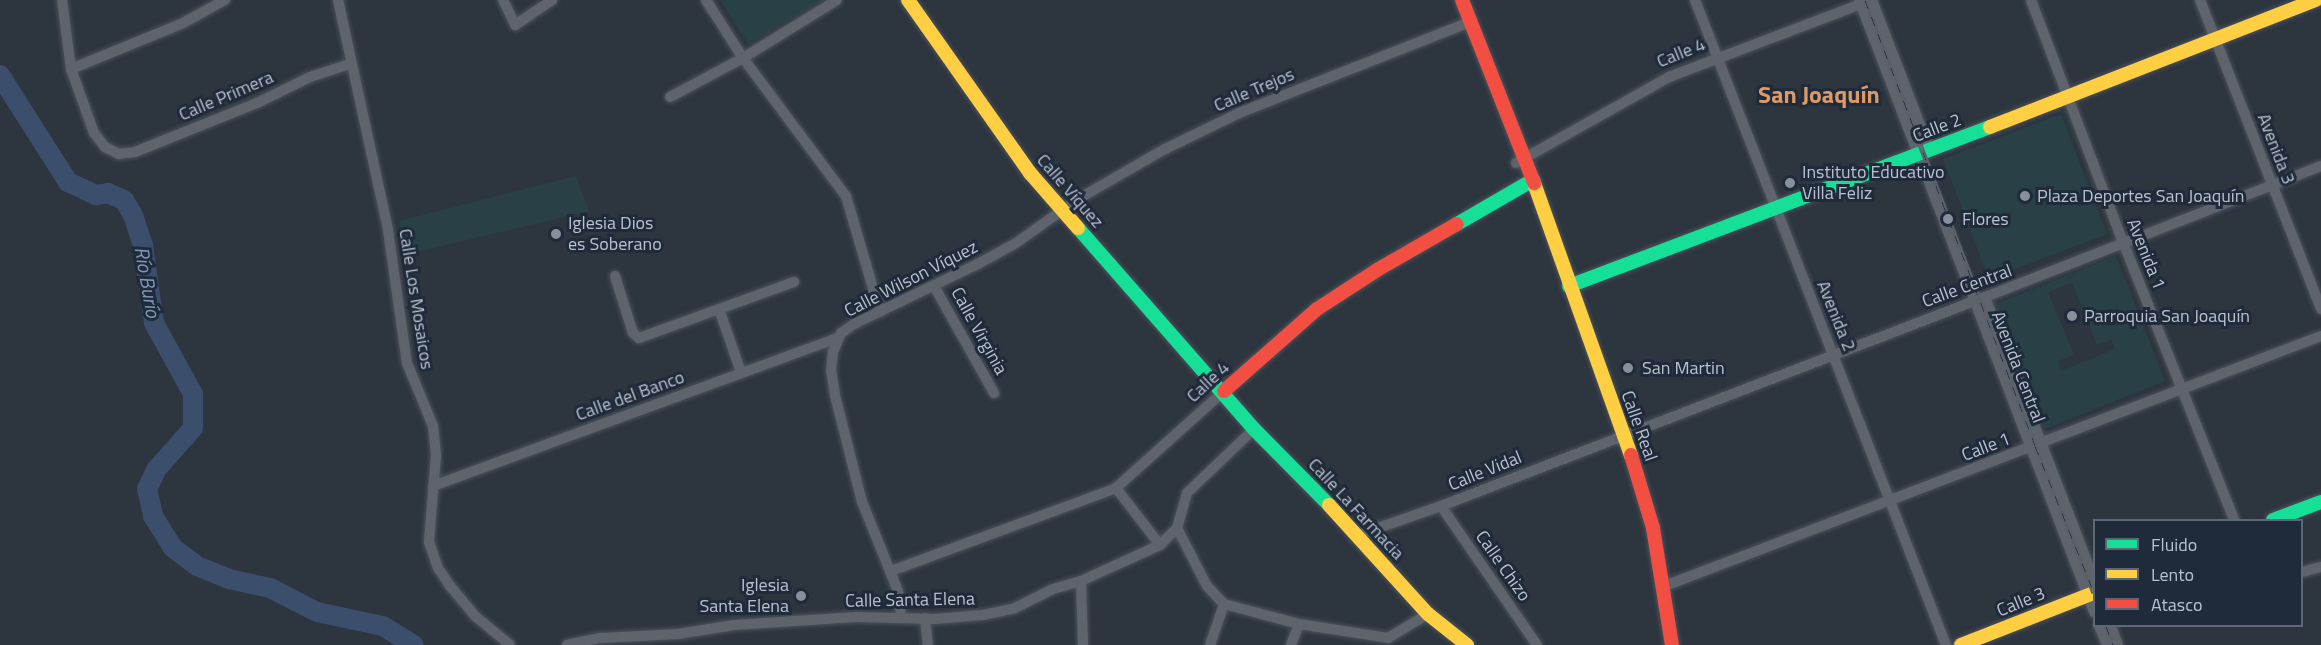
<!DOCTYPE html>
<html>
<head>
<meta charset="utf-8">
<style>
  body { margin:0 }
  #map { position:relative; width:2321px; height:645px; overflow:hidden; background:#2d353f; font-family:"Titillium Web",sans-serif }
  div>[style] { position:absolute }
  [style*='--x'] { left:calc(var(--x)*1px); top:calc(var(--y)*1px); width:calc(var(--w)*1px); rotate:calc(var(--a)*1deg) }
  .green>* { inset:0; background:#294146 }
  .river>* { height:20px; margin:-10px; padding:0 10px; transform-origin:10px; border-radius:10px; background:#3b4e6b }
  .roads { filter:drop-shadow(0 0 2px #4c5159) drop-shadow(0 0 2px #4c5159) }
  .street>* { height:10px; margin:-5px; padding:0 5px; transform-origin:5px; border-radius:5px; background:#5e636c }
  .fast>* { height:14px; margin:-7px; padding:0 7px; transform-origin:7px; border-radius:7px; background:#16e098 }
  .slow>* { height:14px; margin:-7px; padding:0 7px; transform-origin:7px; border-radius:7px; background:#ffcf43 }
  .jam>* { height:14px; margin:-7px; padding:0 7px; transform-origin:7px; border-radius:7px; background:#f24e42 }
  .rail>* { height:5px; margin-top:-2.5px; transform-origin:0; background:repeating-linear-gradient(90deg,#1f2b3b 0 9px,#5c626a 0 18px); box-sizing:border-box; border-block:2px solid #5c626a }
  .dots>* { width:16px; height:16px; translate:-50% -50%; box-sizing:border-box; border:3px solid #1f2b3b; border-radius:50% }
  span { translate:-50% -50%; white-space:nowrap; text-align:center; line-height:1.15; -webkit-text-stroke:6px #1f2b3b; paint-order:stroke }
  .street-label { font-size:18px; color:#b9c1ce }
  .poi-label { font-size:18px; color:#b9c1ce }
  .left { translate:0 -50%; text-align:left }
  .right { translate:-100% -50%; text-align:right }
  .water-label { font-size:20px; color:#7f97b7; font-style:italic }
  .district-label { font-size:24px; color:#d96; font-weight:700 }
  .legend { position:absolute; left:2093px; top:519px; width:210px; height:108px; box-sizing:border-box; background:#1f2b3b; border:2px solid #5d6776; margin:0; padding:8px 10px; list-style:none; font-size:18px; color:#b9c1ce }
  .legend li { display:flex; align-items:center; gap:12px; height:30px }
  .legend b { width:30px; border:2px solid #5d6776 }
</style>
</head>
<body>
<div id="map">
  <div class="green">
    <i style="clip-path:polygon(720px 0,823px 0,748px 44px)"></i>
    <i style="clip-path:polygon(2061px 114px,2107px 234px,1989px 279px,1943px 159px)"></i>
    <i style="clip-path:polygon(576px 176px,589px 211px,409px 254px,404px 248px,399px 221px)"></i>
    <i style="clip-path:polygon(evenodd,2116px 256px,2165px 381px,2045px 429px,1996px 304px,2116px 256px,2072px 283px,2097px 345px,2111px 340px,2115px 349px,2061px 371px,2058px 361px,2074px 355px,2048px 292px,2072px 283px)"></i>
  </div>
  <div class="river">
    <i style="--x:0;--y:75;--w:127;--a:57.6"></i>
    <i style="--x:68;--y:182;--w:31;--a:25"></i>
    <i style="--x:96;--y:195;--w:12;--a:-9"></i>
    <i style="--x:108;--y:193;--w:17;--a:24"></i>
    <i style="--x:124;--y:200;--w:17;--a:59"></i>
    <i style="--x:133;--y:215;--w:32;--a:72"></i>
    <i style="--x:143;--y:245;--w:79;--a:82"></i>
    <i style="--x:154;--y:323;--w:81;--a:61.2"></i>
    <i style="--x:193;--y:394;--w:34;--a:90"></i>
    <i style="--x:193;--y:428;--w:56;--a:131.4"></i>
    <i style="--x:156;--y:470;--w:21;--a:115"></i>
    <i style="--x:147;--y:489;--w:28;--a:77"></i>
    <i style="--x:153;--y:516;--w:36;--a:58"></i>
    <i style="--x:172;--y:547;--w:31;--a:37"></i>
    <i style="--x:197;--y:566;--w:35;--a:22"></i>
    <i style="--x:229;--y:579;--w:42;--a:12.4"></i>
    <i style="--x:270;--y:588;--w:53;--a:27.1"></i>
    <i style="--x:317;--y:612;--w:67;--a:12"></i>
    <i style="--x:383;--y:626;--w:36;--a:32"></i>
  </div>
  <div class="roads">
    <div class="street">
      <i style="--x:62;--y:0;--w:70;--a:82.6"></i>
      <i style="--x:71;--y:69;--w:68;--a:70.2"></i>
      <i style="--x:94;--y:133;--w:18;--a:52"></i>
      <i style="--x:105;--y:147;--w:16;--a:27"></i>
      <i style="--x:119;--y:154;--w:16;--a:-7"></i>
      <i style="--x:135;--y:152;--w:131;--a:-21.9"></i>
      <i style="--x:257;--y:103;--w:59;--a:-26.1"></i>
      <i style="--x:310;--y:77;--w:42;--a:-18"></i>
      <i style="--x:338;--y:0;--w:235;--a:77.7"></i>
      <i style="--x:388;--y:230;--w:134;--a:81.9"></i>
      <i style="--x:407;--y:363;--w:68;--a:67.6"></i>
      <i style="--x:433;--y:426;--w:30;--a:84"></i>
      <i style="--x:436;--y:456;--w:86;--a:94.7"></i>
      <i style="--x:429;--y:542;--w:28;--a:71"></i>
      <i style="--x:438;--y:568;--w:22;--a:56"></i>
      <i style="--x:450;--y:586;--w:39;--a:50"></i>
      <i style="--x:475;--y:616;--w:45;--a:39.6"></i>
      <i style="--x:503;--y:0;--w:28;--a:64"></i>
      <i style="--x:515;--y:25;--w:45;--a:-34"></i>
      <i style="--x:706;--y:0;--w:69;--a:57.5"></i>
      <i style="--x:743;--y:58;--w:172;--a:53.3"></i>
      <i style="--x:846;--y:196;--w:121;--a:73.7"></i>
      <i style="--x:1695;--y:0;--w:692;--a:68.74"></i>
      <i style="--x:1859;--y:0;--w:656;--a:68.99"></i>
      <i style="--x:1872;--y:0;--w:161;--a:68.9"></i>
      <i style="--x:2031;--y:0;--w:248;--a:69.2"></i>
      <i style="--x:2119;--y:232;--w:310;--a:68.2"></i>
      <i style="--x:2200;--y:0;--w:332;--a:68.6"></i>
      <i style="--x:71;--y:69;--w:121;--a:-22.3"></i>
      <i style="--x:183;--y:23;--w:48;--a:-28.7"></i>
      <i style="--x:670;--y:97;--w:83;--a:-28.1"></i>
      <i style="--x:743;--y:58;--w:110;--a:-31.7"></i>
      <i style="--x:1516;--y:163;--w:176;--a:-29.3"></i>
      <i style="--x:1669;--y:77;--w:217;--a:-20.8"></i>
      <i style="--x:615;--y:276;--w:60;--a:72.5"></i>
      <i style="--x:633;--y:333;--w:8;--a:40"></i>
      <i style="--x:639;--y:338;--w:165;--a:-19.9"></i>
      <i style="--x:934;--y:286;--w:123;--a:60.7"></i>
      <i style="--x:1985;--y:297;--w:303;--a:68.9"></i>
      <i style="--x:719;--y:309;--w:67;--a:70.8"></i>
      <i style="--x:433;--y:486;--w:431;--a:-20.1"></i>
      <i style="--x:1116;--y:488;--w:72;--a:52.3"></i>
      <i style="--x:1441;--y:506;--w:169;--a:55.4"></i>
      <i style="--x:1177;--y:528;--w:65;--a:62.7"></i>
      <i style="--x:1207;--y:586;--w:25;--a:47"></i>
      <i style="--x:1224;--y:604;--w:78;--a:14.9"></i>
      <i style="--x:1299;--y:624;--w:90;--a:8.9"></i>
      <i style="--x:1388;--y:638;--w:47;--a:-31"></i>
      <i style="--x:1358;--y:535;--w:88;--a:-19.3"></i>
      <i style="--x:1441;--y:506;--w:583;--a:-21.02"></i>
      <i style="--x:1985;--y:297;--w:361;--a:-21.3"></i>
      <i style="--x:891;--y:571;--w:240;--a:-20.2"></i>
      <i style="--x:1116;--y:488;--w:145;--a:-41.9"></i>
      <i style="--x:2302;--y:572;--w:20;--a:-15"></i>
      <i style="--x:1081;--y:581;--w:64;--a:88.2"></i>
      <i style="--x:1662;--y:587;--w:705;--a:-20.85"></i>
      <i style="--x:901;--y:616;--w:25;--a:-97"></i>
      <i style="--x:898;--y:591;--w:96;--a:-112"></i>
      <i style="--x:862;--y:502;--w:110;--a:-104.2"></i>
      <i style="--x:835;--y:395;--w:24;--a:-99"></i>
      <i style="--x:831;--y:371;--w:19;--a:-84"></i>
      <i style="--x:833;--y:352;--w:21;--a:-67"></i>
      <i style="--x:841;--y:333;--w:18;--a:-34"></i>
      <i style="--x:856;--y:323;--w:133;--a:-25.8"></i>
      <i style="--x:976;--y:265;--w:46;--a:-28.8"></i>
      <i style="--x:1016;--y:243;--w:76;--a:-35.4"></i>
      <i style="--x:1078;--y:199;--w:100;--a:-29.9"></i>
      <i style="--x:1165;--y:149;--w:82;--a:-25.9"></i>
      <i style="--x:1239;--y:113;--w:248;--a:-21.5"></i>
      <i style="--x:925;--y:618;--w:27;--a:84"></i>
      <i style="--x:2099;--y:626;--w:21;--a:67"></i>
      <i style="--x:2111;--y:626;--w:20;--a:70"></i>
      <i style="--x:567;--y:645;--w:35;--a:-12"></i>
      <i style="--x:601;--y:638;--w:77;--a:-3"></i>
      <i style="--x:678;--y:634;--w:57;--a:-9.1"></i>
      <i style="--x:734;--y:625;--w:122;--a:-3.8"></i>
      <i style="--x:856;--y:617;--w:78;--a:1.5"></i>
      <i style="--x:934;--y:619;--w:49;--a:-4.7"></i>
      <i style="--x:983;--y:615;--w:33;--a:-12"></i>
      <i style="--x:1015;--y:608;--w:42;--a:-26.6"></i>
      <i style="--x:1053;--y:589;--w:29;--a:-16"></i>
      <i style="--x:1081;--y:581;--w:87;--a:-24.5"></i>
      <i style="--x:1160;--y:545;--w:24;--a:-45"></i>
      <i style="--x:1177;--y:528;--w:36;--a:-74"></i>
      <i style="--x:1187;--y:493;--w:93;--a:-43.7"></i>
      <i style="--x:1210;--y:645;--w:43;--a:-71.1"></i>
      <i style="--x:1291;--y:645;--w:22;--a:-69"></i>
    </div>
    <div class="fast">
      <i style="--x:1457;--y:224;--w:88;--a:-30.1"></i>
      <i style="--x:1078;--y:228;--w:267;--a:48.8"></i>
      <i style="--x:1254;--y:429;--w:107;--a:45.4"></i>
      <i style="--x:1569;--y:286;--w:450;--a:-20.7"></i>
      <i style="--x:2273;--y:520;--w:51;--a:-20.6"></i>
    </div>
    <div class="slow">
      <i style="--x:908;--y:0;--w:212;--a:54.8"></i>
      <i style="--x:1030;--y:173;--w:73;--a:48.9"></i>
      <i style="--x:1990;--y:127;--w:350;--a:-21.3"></i>
      <i style="--x:1534;--y:183;--w:289;--a:70.4"></i>
      <i style="--x:1329;--y:505;--w:147;--a:47.8"></i>
      <i style="--x:1428;--y:614;--w:50;--a:38.5"></i>
      <i style="--x:1961;--y:645;--w:143;--a:-21.4"></i>
    </div>
    <div class="jam">
      <i style="--x:1462;--y:0;--w:197;--a:68.5"></i>
      <i style="--x:1224;--y:391;--w:124;--a:-41.4"></i>
      <i style="--x:1317;--y:309;--w:72;--a:-33"></i>
      <i style="--x:1377;--y:270;--w:92;--a:-29.9"></i>
      <i style="--x:1631;--y:455;--w:76;--a:73.2"></i>
      <i style="--x:1653;--y:528;--w:119;--a:80.8"></i>
    </div>
  </div>
  <div class="rail">
    <i style="--x:1865;--y:0;--w:477;--a:69.1"></i>
    <i style="--x:2035;--y:446;--w:158;--a:68.1"></i>
    <i style="--x:2106;--y:626;--w:20;--a:70"></i>
  </div>
  <div class="dots">
    <i style="left:1790px;top:183px;background:#88909c"></i>
    <i style="left:2025px;top:196px;background:#88909c"></i>
    <i style="left:1948px;top:219px;background:#88909c"></i>
    <i style="left:556px;top:234px;background:#88909c"></i>
    <i style="left:2072px;top:316px;background:#88909c"></i>
    <i style="left:1628px;top:368px;background:#88909c"></i>
    <i style="left:801px;top:596px;background:#88909c"></i>
  </div>
  <div class="street-label">
    <span style="left:1681px;top:53px;rotate:-22deg">Calle 4</span>
    <span style="left:1254px;top:90px;rotate:-23deg">Calle Trejos</span>
    <span style="left:226px;top:96px;rotate:-23deg">Calle Primera</span>
    <span style="left:1937px;top:128px;rotate:-21deg">Calle 2</span>
    <span style="left:2276px;top:149px;rotate:69deg">Avenida 3</span>
    <span style="left:1070px;top:191px;rotate:49deg">Calle Víquez</span>
    <span style="left:2146px;top:254px;rotate:68deg">Avenida 1</span>
    <span style="left:911px;top:279px;rotate:-27deg">Calle Wilson Víquez</span>
    <span style="left:1967px;top:286px;rotate:-20deg">Calle Central</span>
    <span style="left:416px;top:299px;rotate:81deg">Calle Los Mosaicos</span>
    <span style="left:1836px;top:316px;rotate:68deg">Avenida 2</span>
    <span style="left:979px;top:331px;rotate:61deg">Calle Virginia</span>
    <span style="left:2018px;top:367px;rotate:69deg">Avenida Central</span>
    <span style="left:1208px;top:382px;rotate:-43deg">Calle 4</span>
    <span style="left:630px;top:396px;rotate:-20deg">Calle del Banco</span>
    <span style="left:1639px;top:426px;rotate:70deg">Calle Real</span>
    <span style="left:1986px;top:447px;rotate:-21deg">Calle 1</span>
    <span style="left:1485px;top:471px;rotate:-22deg">Calle Vidal</span>
    <span style="left:1356px;top:509px;rotate:47deg">Calle La Farmacia</span>
    <span style="left:1503px;top:566px;rotate:55deg">Calle Chizo</span>
    <span style="left:910px;top:600px;rotate:-1deg">Calle Santa Elena</span>
    <span style="left:2021px;top:602px;rotate:-22deg">Calle 3</span>
  </div>
  <div class="poi-label">
    <span class="left" style="left:1802px;top:183px">Instituto Educativo<br>Villa Feliz</span>
    <span class="left" style="left:2037px;top:196px">Plaza Deportes San Joaquín</span>
    <span class="left" style="left:1962px;top:219px">Flores</span>
    <span class="left" style="left:568px;top:234px">Iglesia Dios<br>es Soberano</span>
    <span class="left" style="left:2084px;top:316px">Parroquia San Joaquín</span>
    <span class="left" style="left:1642px;top:368px">San Martin</span>
    <span class="right" style="left:789px;top:596px">Iglesia<br>Santa Elena</span>
  </div>
  <div class="water-label">
    <span style="left:148px;top:282px;rotate:80deg">Río Burío</span>
  </div>
  <div class="district-label">
    <span style="left:1819px;top:95px">San Joaquín</span>
  </div>
  <ul class="legend">
  <li><b style="height:8px;background:#16e098"></b>Fluido</li>
  <li><b style="height:8px;background:#ffcf43"></b>Lento</li>
  <li><b style="height:8px;background:#f24e42"></b>Atasco</li>
  </ul>
</div>
</body>
</html>
